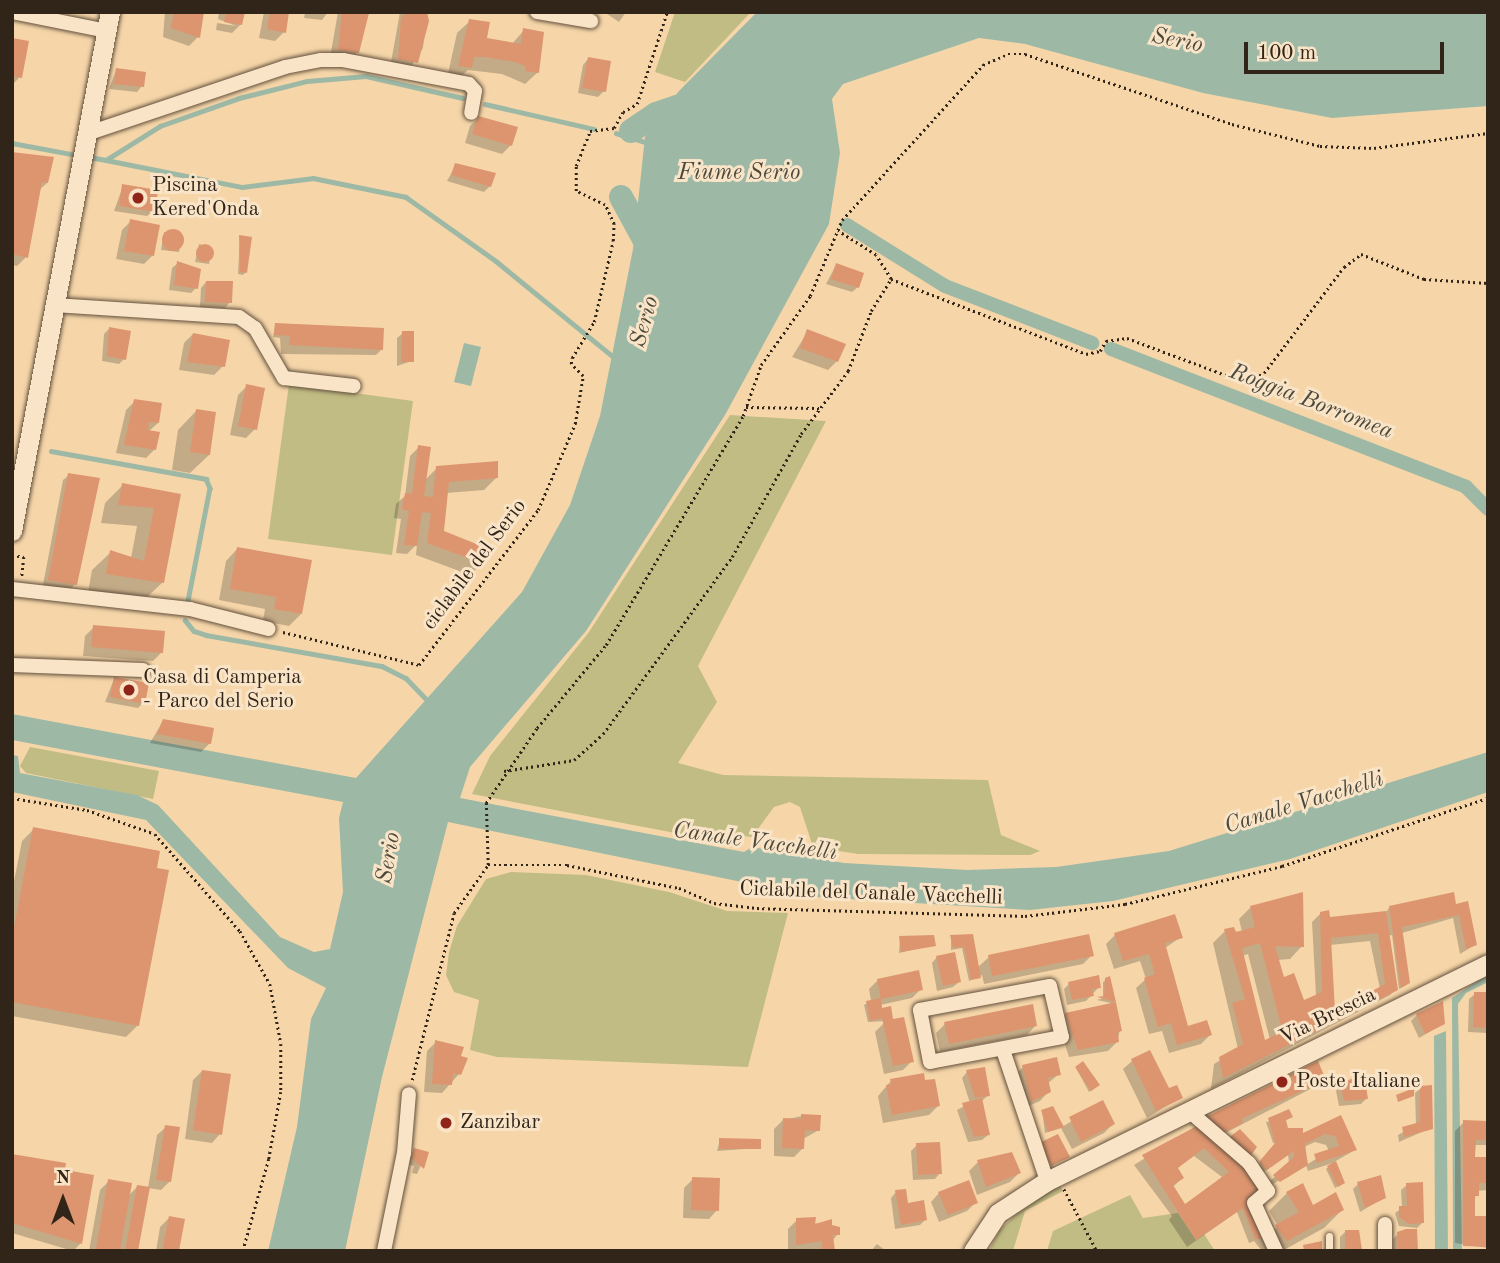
<!DOCTYPE html>
<html>
<head>
<meta charset="utf-8">
<style>
  body { margin:0 }
  #map { position:relative; width:1500px; height:1263px; overflow:hidden; background:#f6d6a9; font-family:"Old Standard TT",serif }
  div>[style] { position:absolute }
  [style*='--x'] { left:calc(var(--x)*1px); top:calc(var(--y)*1px); width:calc(var(--w)*1px); rotate:calc(var(--a)*1deg) }
  .green>* { inset:0; background:#c1bc84 }
  .water>* { inset:0; background:#9db9a6 }
  .shadow>* { inset:0; background:#0003 }
  .stream>* { height:4.5px; margin:-2.25px; padding:0 2.25px; transform-origin:2.25px; border-radius:2.25px; background:#9db9a6 }
  .canal>* { height:14px; margin:-7px; padding:0 7px; transform-origin:7px; border-radius:7px; background:#9db9a6 }
  .river>* { height:24px; margin:-12px; padding:0 12px; transform-origin:12px; border-radius:12px; background:#9db9a6 }
  .building>* { inset:0; background:#dd956f }
  .round { border-radius:50% }
  .path>* { height:2.5px; margin-top:-1.25px; transform-origin:0; background:repeating-linear-gradient(90deg,#312419 0 2px,transparent 0 5.5px) }
  .roads { filter:drop-shadow(0 0 2px #62503d) drop-shadow(0 0 2px #62503d) }
  .lane>* { height:7px; margin:-3.5px; padding:0 3.5px; transform-origin:3.5px; border-radius:3.5px; background:#f9e4c7 }
  .street>* { height:14px; margin:-7px; padding:0 7px; transform-origin:7px; border-radius:7px; background:#f9e4c7 }
  .secondary>* { height:19px; margin:-9.5px; padding:0 9.5px; transform-origin:9.5px; border-radius:9.5px; background:#f9e4c7 }
  .dots>* { width:19px; height:19px; translate:-50% -50%; box-sizing:border-box; border:4px solid #f9e4c7; border-radius:50% }
  span { translate:-50% -50%; white-space:nowrap; text-align:center; line-height:1.15; -webkit-text-stroke:6px #f9e4c7; paint-order:stroke }
  .poi-label { font-size:21px; color:#312419 }
  .left { translate:0 -50%; text-align:left }
  .street-label { font-size:21px; color:#312419 }
  .water-label { font-size:23px; color:#4c493c; font-style:italic }
  .frame { position:absolute; inset:0; border:14px solid #312419; pointer-events:none }
  .north { position:absolute; left:28px; top:1165px; width:70px; height:70px; -webkit-text-stroke:5px #f9e4c7; paint-order:stroke; rotate:0deg; font-size:19px; font-weight:700; line-height:28px; text-align:center; color:#312419 }
  .north::after { content:''; display:block; margin:auto; width:24px; height:32px; background:#312419; clip-path:polygon(50% 0,100% 100%,50% 72%,0 100%) }
  .scale { position:absolute; left:1244px; top:42px; width:200px; height:32px; box-sizing:border-box; border:4px solid #312419; border-top:0; padding-left:9px; font-size:21px; line-height:24px; white-space:nowrap; color:#312419; -webkit-text-stroke:5px #f9e4c7; paint-order:stroke }
</style>
</head>
<body>
<div id="map">
  <div class="green">
    <i style="clip-path:polygon(675px 12px,751px 12px,685px 82px,655px 72px)"></i>
    <i style="clip-path:polygon(289px 384px,413px 401px,392px 555px,268px 539px)"></i>
    <i style="clip-path:polygon(730px 415px,826px 421px,698px 666px,717px 702px,678px 763px,723px 775px,988px 780px,1001px 835px,1040px 851px,1030px 855px,858px 854px,813px 847px,800px 807px,790px 802px,774px 807px,752px 837px,735px 835px,722px 842px,472px 794px,490px 756px,589px 632px)"></i>
    <i style="clip-path:polygon(30px 747px,159px 771px,153px 799px,26px 773px,20px 766px)"></i>
    <i style="clip-path:polygon(511px 872px,586px 875px,669px 892px,727px 911px,788px 913px,748px 1067px,497px 1057px,470px 1050px,479px 1000px,454px 992px,446px 975px,449px 952px,457px 926px,486px 879px)"></i>
    <i style="clip-path:polygon(1060px 1185px,1063px 1191px,1025px 1211px,1013px 1251px,989px 1251px,999px 1231px,1023px 1207px)"></i>
    <i style="clip-path:polygon(1130px 1195px,1143px 1218px,1178px 1213px,1196px 1240px,1204px 1234px,1215px 1251px,1047px 1251px,1053px 1231px)"></i>
  </div>
  <div class="water">
    <i style="clip-path:polygon(757px 12px,1488px 12px,1488px 106px,1332px 118px,1203px 93px,1025px 44px,979px 38px,843px 84px,832px 99px,840px 153px,829px 224px,725px 415px,586px 631px,470px 767px,460px 798px,744px 852px,752px 847px,844px 863px,968px 870px,1056px 867px,1169px 851px,1488px 752px,1488px 792px,1290px 859px,1113px 901px,1030px 910px,816px 897px,448px 822px,382px 1077px,345px 1251px,268px 1251px,297px 1127px,311px 1019px,326px 988px,288px 968px,146px 820px,12px 792px,12px 755px,18px 756px,20px 773px,137px 795px,158px 805px,280px 937px,314px 952px,330px 949px,343px 892px,339px 818px,343px 802px,12px 740px,12px 714px,356px 778px,522px 592px,570px 505px,600px 416px,633px 249px,645px 137px,679px 91px)"></i>
    <i style="clip-path:polygon(464px 343px,481px 347px,471px 386px,454px 382px)"></i>
    <i style="clip-path:polygon(1488px 974px,1488px 982px,1466px 993px,1458px 1004px,1462px 1251px,1453px 1251px,1452px 998px)"></i>
    <i style="clip-path:polygon(1446px 1031px,1448px 1251px,1435px 1251px,1434px 1036px)"></i>
  </div>
  <div class="shadow">
    <i style="clip-path:polygon(165px 12px,201px 12px,198px 37px,189px 46px,163px 37px)"></i>
    <i style="clip-path:polygon(219px 12px,243px 12px,241px 24px,232px 33px,216px 30px,217px 23px,236px 26px,218px 19px)"></i>
    <i style="clip-path:polygon(264px 12px,288px 12px,284px 32px,275px 41px,259px 38px)"></i>
    <i style="clip-path:polygon(305px 12px,328px 12px,322px 20px,304px 18px)"></i>
    <i style="clip-path:polygon(338px 12px,365px 12px,358px 52px,349px 61px,330px 58px)"></i>
    <i style="clip-path:polygon(400px 12px,426px 12px,423px 48px,408px 71px,390px 68px)"></i>
    <i style="clip-path:polygon(604px 12px,626px 12px,619px 22px)"></i>
    <i style="clip-path:polygon(470px 21px,485px 40px,512px 44px,524px 30px,538px 72px,525px 84px,502px 74px,468px 70px,458px 79px,447px 78px,457px 33px)"></i>
    <i style="clip-path:polygon(12px 40px,20px 77px,12px 85px)"></i>
    <i style="clip-path:polygon(588px 59px,604px 91px,598px 97px,578px 93px,583px 65px)"></i>
    <i style="clip-path:polygon(116px 70px,142px 86px,137px 92px,109px 89px)"></i>
    <i style="clip-path:polygon(478px 118px,511px 145px,502px 154px,465px 143px,470px 126px)"></i>
    <i style="clip-path:polygon(12px 153px,47px 183px,38px 191px,26px 257px,17px 266px,12px 265px)"></i>
    <i style="clip-path:polygon(456px 165px,490px 186px,484px 192px,447px 181px)"></i>
    <i style="clip-path:polygon(123px 186px,153px 211px,147px 216px,114px 211px)"></i>
    <i style="clip-path:polygon(131px 221px,153px 255px,144px 264px,116px 259px,122px 230px)"></i>
    <i style="clip-path:polygon(164px 232px,182px 236px,179px 252px,161px 250px)"></i>
    <i style="clip-path:polygon(240px 237px,245px 273px,243px 275px,238px 274px)"></i>
    <i style="clip-path:polygon(199px 244px,212px 248px,209px 264px,195px 262px)"></i>
    <i style="clip-path:polygon(178px 263px,196px 288px,191px 293px,169px 290px,172px 268px)"></i>
    <i style="clip-path:polygon(836px 265px,858px 287px,852px 292px,826px 284px)"></i>
    <i style="clip-path:polygon(206px 282px,230px 302px,225px 308px,200px 307px,201px 288px)"></i>
    <i style="clip-path:polygon(275px 325px,382px 349px,376px 355px,281px 354px,280px 338px,273px 337px)"></i>
    <i style="clip-path:polygon(110px 328px,124px 359px,119px 364px,102px 361px,104px 334px)"></i>
    <i style="clip-path:polygon(808px 331px,837px 361px,828px 370px,792px 357px)"></i>
    <i style="clip-path:polygon(403px 333px,412px 361px,397px 366px,397px 338px)"></i>
    <i style="clip-path:polygon(193px 334px,223px 366px,214px 375px,179px 370px,184px 343px)"></i>
    <i style="clip-path:polygon(247px 386px,255px 429px,246px 438px,230px 435px,238px 395px)"></i>
    <i style="clip-path:polygon(135px 401px,158px 423px,148px 432px,155px 449px,146px 458px,116px 453px,126px 410px)"></i>
    <i style="clip-path:polygon(196px 411px,209px 455px,190px 473px,172px 470px,178px 430px)"></i>
    <i style="clip-path:polygon(419px 447px,425px 480px,437px 468px,497px 477px,484px 490px,446px 493px,442px 533px,482px 563px,470px 575px,416px 555px,417px 544px,407px 554px,396px 553px,401px 519px,394px 518px,396px 504px,405px 496px,410px 456px)"></i>
    <i style="clip-path:polygon(69px 475px,75px 584px,70px 590px,43px 585px,63px 480px)"></i>
    <i style="clip-path:polygon(123px 485px,179px 496px,163px 582px,144px 600px,88px 592px,92px 570px,111px 552px,131px 558px,137px 526px,101px 523px,105px 503px)"></i>
    <i style="clip-path:polygon(238px 548px,301px 614px,289px 626px,263px 621px,265px 609px,219px 600px,226px 561px)"></i>
    <i style="clip-path:polygon(94px 627px,162px 652px,153px 661px,83px 656px,85px 636px)"></i>
    <i style="clip-path:polygon(114px 679px,143px 703px,138px 708px,105px 702px)"></i>
    <i style="clip-path:polygon(163px 721px,210px 743px,201px 752px,150px 743px)"></i>
    <i style="clip-path:polygon(34px 829px,138px 1025px,126px 1037px,12px 1016px,12px 891px,22px 841px)"></i>
    <i style="clip-path:polygon(evenodd,1251px 907px,1302px 946px,1290px 959px,1277px 960px,1282px 979px,1303px 1003px,1316px 996px,1312px 922px,1321px 913px,1328px 919px,1385px 913px,1390px 907px,1455px 907px,1475px 945px,1460px 954px,1453px 918px,1402px 933px,1406px 985px,1399px 989px,1392px 935px,1388px 936px,1396px 989px,1390px 995px,1211px 1089px,1214px 1064px,1238px 1049px,1213px 943px,1225px 931px,1242px 932px,1239px 919px,1251px 907px,1370px 941px,1380px 989px,1334px 1014px,1330px 945px,1370px 941px,1251px 907px,1248px 954px,1270px 1040px,1264px 1043px,1242px 956px,1248px 954px)"></i>
    <i style="clip-path:polygon(1115px 935px,1181px 937px,1165px 948px,1186px 1028px,1210px 1035px,1201px 1044px,1169px 1053px,1162px 1031px,1149px 1034px,1136px 988px,1146px 979px,1140px 961px,1114px 969px,1106px 944px)"></i>
    <i style="clip-path:polygon(951px 936px,972px 936px,977px 968px,989px 957px,1092px 955px,1083px 964px,984px 984px,982px 975px,969px 981px,962px 948px,951px 950px)"></i>
    <i style="clip-path:polygon(900px 938px,934px 945px,899px 953px)"></i>
    <i style="clip-path:polygon(937px 957px,959px 982px,953px 987px,937px 991px,932px 963px)"></i>
    <i style="clip-path:polygon(1109px 978px,1115px 1004px,1097px 1000px,1103px 998px,1103px 982px)"></i>
    <i style="clip-path:polygon(878px 980px,921px 989px,912px 998px,880px 1005px,912px 1061px,903px 1070px,884px 1074px,875px 1032px,886px 1021px,868px 1022px,864px 1005px,871px 1001px,869px 989px)"></i>
    <i style="clip-path:polygon(1069px 984px,1099px 987px,1086px 1001px,1067px 1005px,1064px 989px)"></i>
    <i style="clip-path:polygon(1475px 994px,1488px 994px,1487px 1033px,1468px 1032px,1469px 999px)"></i>
    <i style="clip-path:polygon(1066px 1014px,1120px 1030px,1117px 1042px,1108px 1051px,1069px 1057px,1058px 1023px)"></i>
    <i style="clip-path:polygon(1417px 1015px,1443px 1024px,1419px 1038px,1411px 1021px)"></i>
    <i style="clip-path:polygon(945px 1024px,1035px 1026px,1027px 1035px,940px 1052px,936px 1033px)"></i>
    <i style="clip-path:polygon(436px 1042px,459px 1058px,459px 1074px,442px 1093px,424px 1092px,427px 1051px)"></i>
    <i style="clip-path:polygon(1132px 1061px,1168px 1091px,1181px 1097px,1147px 1118px,1123px 1069px)"></i>
    <i style="clip-path:polygon(evenodd,1317px 1063px,1324px 1079px,1318px 1085px,1212px 1140px,1266px 1238px,1278px 1226px,1269px 1211px,1287px 1193px,1312px 1208px,1342px 1210px,1324px 1228px,1282px 1251px,1262px 1251px,1254px 1241px,1249px 1243px,1237px 1212px,1187px 1247px,1169px 1220px,1172px 1216px,1134px 1165px,1206px 1120px,1317px 1063px,1194px 1156px,1222px 1177px,1184px 1206px,1173px 1187px,1182px 1178px,1176px 1168px,1194px 1156px)"></i>
    <i style="clip-path:polygon(1023px 1067px,1059px 1074px,1047px 1084px,1049px 1091px,1040px 1101px,1022px 1109px,1014px 1076px)"></i>
    <i style="clip-path:polygon(1076px 1068px,1096px 1087px,1089px 1092px)"></i>
    <i style="clip-path:polygon(202px 1071px,220px 1134px,212px 1143px,185px 1139px,193px 1080px)"></i>
    <i style="clip-path:polygon(967px 1072px,988px 1095px,982px 1101px,988px 1135px,982px 1140px,968px 1142px,957px 1110px,970px 1103px,962px 1078px)"></i>
    <i style="clip-path:polygon(891px 1081px,924px 1082px,938px 1106px,929px 1115px,883px 1123px,878px 1096px)"></i>
    <i style="clip-path:polygon(1341px 1085px,1366px 1099px,1361px 1104px,1339px 1106px,1336px 1091px)"></i>
    <i style="clip-path:polygon(1421px 1088px,1431px 1128px,1399px 1142px,1398px 1135px,1416px 1125px,1415px 1093px)"></i>
    <i style="clip-path:polygon(1102px 1102px,1113px 1124px,1104px 1133px,1072px 1149px,1061px 1128px,1045px 1133px,1042px 1111px,1062px 1127px)"></i>
    <i style="clip-path:polygon(802px 1116px,819px 1130px,803px 1139px,803px 1148px,794px 1157px,774px 1156px,774px 1129px,783px 1120px)"></i>
    <i style="clip-path:polygon(evenodd,1291px 1117px,1285px 1121px,1287px 1130px,1302px 1135px,1340px 1118px,1355px 1150px,1334px 1162px,1340px 1185px,1335px 1188px,1326px 1169px,1333px 1163px,1308px 1171px,1306px 1165px,1271px 1185px,1269px 1182px,1289px 1164px,1288px 1154px,1261px 1174px,1255px 1169px,1277px 1144px,1273px 1143px,1266px 1122px,1291px 1117px,1315px 1142px,1326px 1145px,1329px 1151px,1306px 1165px,1304px 1147px,1315px 1142px)"></i>
    <i style="clip-path:polygon(1464px 1122px,1488px 1122px,1488px 1145px,1474px 1145px,1473px 1159px,1488px 1159px,1488px 1190px,1476px 1191px,1473px 1217px,1488px 1226px,1488px 1248px,1455px 1243px,1455px 1131px)"></i>
    <i style="clip-path:polygon(166px 1127px,170px 1181px,161px 1190px,148px 1188px,136px 1251px,89px 1251px,100px 1190px,109px 1181px,128px 1196px,138px 1186px,148px 1188px,157px 1135px)"></i>
    <i style="clip-path:polygon(720px 1140px,759px 1148px,717px 1151px)"></i>
    <i style="clip-path:polygon(917px 1145px,940px 1173px,935px 1179px,913px 1180px,911px 1151px)"></i>
    <i style="clip-path:polygon(414px 1150px,426px 1154px,417px 1174px,412px 1173px,414px 1166px,406px 1164px)"></i>
    <i style="clip-path:polygon(12px 1156px,92px 1176px,80px 1244px,73px 1251px,12px 1233px)"></i>
    <i style="clip-path:polygon(978px 1162px,1019px 1173px,1010px 1182px,977px 1195px,969px 1171px)"></i>
    <i style="clip-path:polygon(693px 1179px,717px 1210px,709px 1219px,683px 1218px,684px 1188px)"></i>
    <i style="clip-path:polygon(1358px 1184px,1385px 1197px,1360px 1212px,1353px 1189px)"></i>
    <i style="clip-path:polygon(1407px 1185px,1422px 1223px,1417px 1228px,1399px 1226px,1395px 1213px,1402px 1208px,1401px 1190px)"></i>
    <i style="clip-path:polygon(896px 1192px,925px 1220px,920px 1225px,895px 1229px,891px 1198px)"></i>
    <i style="clip-path:polygon(939px 1193px,976px 1202px,967px 1211px,939px 1222px,931px 1202px)"></i>
    <i style="clip-path:polygon(169px 1218px,178px 1251px,156px 1251px,160px 1227px)"></i>
    <i style="clip-path:polygon(797px 1220px,830px 1226px,838px 1234px,832px 1241px,833px 1251px,788px 1251px,788px 1229px)"></i>
    <i style="clip-path:polygon(1345px 1232px,1360px 1249px,1358px 1251px,1340px 1251px,1340px 1237px)"></i>
    <i style="clip-path:polygon(1398px 1234px,1416px 1251px,1393px 1251px,1393px 1239px)"></i>
    <i style="clip-path:polygon(877px 1244px,886px 1251px,871px 1251px)"></i>
  </div>
  <div class="stream">
    <i style="--x:485;--y:104;--w:112;--a:12.9"></i>
    <i style="--x:616;--y:133;--w:34;--a:17"></i>
    <i style="--x:12;--y:143;--w:66;--a:10.5"></i>
    <i style="--x:89;--y:157;--w:17;--a:10"></i>
    <i style="--x:106;--y:160;--w:64;--a:-32.2"></i>
    <i style="--x:160;--y:126;--w:84;--a:-19.5"></i>
    <i style="--x:239;--y:98;--w:70;--a:-14"></i>
    <i style="--x:307;--y:81;--w:59;--a:-4.8"></i>
    <i style="--x:366;--y:76;--w:99;--a:12.8"></i>
    <i style="--x:106;--y:160;--w:139;--a:11.2"></i>
    <i style="--x:242;--y:187;--w:72;--a:-7.2"></i>
    <i style="--x:313;--y:178;--w:95;--a:11.5"></i>
    <i style="--x:406;--y:197;--w:110;--a:35.4"></i>
    <i style="--x:496;--y:261;--w:154;--a:39.2"></i>
    <i style="--x:51;--y:451;--w:158;--a:10.2"></i>
    <i style="--x:206;--y:479;--w:10;--a:66"></i>
    <i style="--x:210;--y:488;--w:115;--a:101"></i>
    <i style="--x:185;--y:620;--w:14;--a:51"></i>
    <i style="--x:194;--y:631;--w:13;--a:18"></i>
    <i style="--x:206;--y:635;--w:179;--a:10"></i>
    <i style="--x:382;--y:666;--w:27;--a:27"></i>
    <i style="--x:406;--y:678;--w:28;--a:46"></i>
  </div>
  <div class="canal">
    <i style="--x:847;--y:225;--w:115;--a:31.9"></i>
    <i style="--x:945;--y:286;--w:158;--a:21.2"></i>
    <i style="--x:1111;--y:349;--w:381;--a:21.2"></i>
    <i style="--x:1466;--y:487;--w:31;--a:45"></i>
  </div>
  <div class="river">
    <i style="--x:631;--y:131;--w:30;--a:-34"></i>
    <i style="--x:656;--y:114;--w:40;--a:-18.9"></i>
    <i style="--x:621;--y:197;--w:63;--a:61.4"></i>
  </div>
  <div class="building">
    <i style="clip-path:polygon(174px 12px,204px 12px,200px 38px,171px 28px)"></i>
    <i style="clip-path:polygon(226px 12px,245px 12px,242px 25px,224px 22px)"></i>
    <i style="clip-path:polygon(270px 12px,289px 12px,286px 33px,267px 29px)"></i>
    <i style="clip-path:polygon(342px 12px,369px 13px,359px 53px,338px 50px)"></i>
    <i style="clip-path:polygon(406px 12px,427px 12px,429px 21px,418px 63px,398px 59px,401px 18px)"></i>
    <i style="clip-path:polygon(469px 19px,490px 22px,487px 38px,521px 44px,523px 28px,544px 32px,539px 73px,525px 71px,526px 66px,515px 62px,485px 57px,474px 57px,472px 68px,458px 66px)"></i>
    <i style="clip-path:polygon(12px 38px,29px 41px,22px 78px,12px 76px)"></i>
    <i style="clip-path:polygon(588px 57px,611px 61px,606px 92px,582px 88px)"></i>
    <i style="clip-path:polygon(116px 68px,146px 72px,144px 87px,114px 84px)"></i>
    <i style="clip-path:polygon(478px 116px,518px 127px,512px 146px,472px 134px)"></i>
    <i style="clip-path:polygon(12px 152px,54px 157px,48px 183px,42px 182px,28px 258px,12px 254px)"></i>
    <i style="clip-path:polygon(455px 163px,496px 173px,491px 187px,451px 175px)"></i>
    <i style="clip-path:polygon(122px 184px,158px 190px,155px 212px,119px 206px)"></i>
    <i style="clip-path:polygon(130px 219px,160px 225px,154px 256px,124px 251px)"></i>
    <i class="round" style="left:162px;top:229px;width:22px;height:22px"></i>
    <i style="clip-path:polygon(239px 235px,252px 237px,247px 273px,240px 272px)"></i>
    <i class="round" style="left:196px;top:244px;width:18px;height:18px"></i>
    <i style="clip-path:polygon(177px 261px,201px 269px,198px 289px,174px 285px)"></i>
    <i style="clip-path:polygon(836px 263px,864px 273px,859px 288px,831px 279px)"></i>
    <i style="clip-path:polygon(206px 281px,233px 281px,232px 303px,205px 302px)"></i>
    <i style="clip-path:polygon(275px 323px,384px 328px,383px 350px,289px 345px,290px 336px,274px 335px)"></i>
    <i style="clip-path:polygon(109px 327px,131px 331px,126px 360px,107px 356px)"></i>
    <i style="clip-path:polygon(807px 329px,846px 344px,838px 362px,800px 348px)"></i>
    <i style="clip-path:polygon(402px 331px,414px 331px,414px 362px,401px 362px)"></i>
    <i style="clip-path:polygon(193px 333px,230px 340px,225px 367px,187px 362px)"></i>
    <i style="clip-path:polygon(246px 384px,265px 388px,257px 430px,238px 426px)"></i>
    <i style="clip-path:polygon(134px 399px,162px 403px,159px 423px,149px 422px,148px 430px,160px 432px,156px 450px,124px 445px)"></i>
    <i style="clip-path:polygon(196px 409px,216px 412px,210px 455px,190px 452px)"></i>
    <i style="clip-path:polygon(418px 445px,431px 447px,424px 496px,433px 497px,436px 466px,498px 461px,498px 478px,449px 482px,444px 531px,489px 549px,484px 564px,427px 543px,431px 513px,422px 512px,417px 546px,404px 545px,409px 511px,402px 509px,405px 493px,412px 494px)"></i>
    <i style="clip-path:polygon(68px 473px,100px 478px,77px 585px,48px 580px)"></i>
    <i style="clip-path:polygon(122px 483px,181px 494px,164px 583px,106px 574px,110px 550px,144px 561px,154px 508px,118px 505px)"></i>
    <i style="clip-path:polygon(237px 547px,312px 560px,302px 614px,274px 609px,276px 597px,230px 589px)"></i>
    <i style="clip-path:polygon(93px 625px,165px 631px,163px 653px,91px 647px)"></i>
    <i style="clip-path:polygon(114px 677px,149px 683px,145px 704px,110px 697px)"></i>
    <i style="clip-path:polygon(163px 719px,214px 728px,211px 744px,157px 734px)"></i>
    <i style="clip-path:polygon(33px 827px,160px 851px,157px 868px,169px 870px,139px 1026px,12px 1002px,12px 938px)"></i>
    <i style="clip-path:polygon(evenodd,1303px 892px,1304px 947px,1275px 946px,1284px 977px,1294px 973px,1304px 1000px,1322px 992px,1320px 912px,1329px 910px,1330px 917px,1386px 911px,1398px 990px,1223px 1078px,1219px 1057px,1243px 1044px,1232px 1003px,1245px 999px,1224px 929px,1234px 927px,1236px 932px,1255px 927px,1250px 906px,1303px 892px,1378px 933px,1385px 984px,1335px 1011px,1331px 938px,1378px 933px,1303px 892px,1260px 943px,1281px 1026px,1279px 1033px,1265px 1040px,1242px 948px,1260px 943px)"></i>
    <i style="clip-path:polygon(1454px 892px,1456px 904px,1468px 901px,1477px 945px,1466px 949px,1459px 915px,1402px 927px,1410px 983px,1401px 988px,1389px 906px)"></i>
    <i style="clip-path:polygon(1175px 914px,1183px 938px,1165px 943px,1188px 1026px,1207px 1020px,1212px 1035px,1177px 1045px,1171px 1023px,1158px 1027px,1144px 978px,1155px 974px,1149px 954px,1123px 961px,1114px 933px)"></i>
    <i style="clip-path:polygon(973px 934px,981px 978px,971px 980px,964px 947px,953px 948px,950px 935px)"></i>
    <i style="clip-path:polygon(1089px 934px,1094px 956px,992px 976px,988px 955px)"></i>
    <i style="clip-path:polygon(934px 935px,936px 946px,901px 952px,899px 936px)"></i>
    <i style="clip-path:polygon(955px 952px,961px 982px,943px 986px,936px 956px)"></i>
    <i style="clip-path:polygon(919px 970px,923px 990px,881px 999px,877px 979px)"></i>
    <i style="clip-path:polygon(1099px 975px,1101px 988px,1092px 989px,1094px 996px,1072px 1000px,1068px 982px)"></i>
    <i style="clip-path:polygon(1110px 976px,1116px 1002px,1122px 1031px,1118px 1032px,1119px 1042px,1078px 1050px,1065px 1013px,1116px 1002px,1097px 997px,1104px 996px,1105px 978px)"></i>
    <i style="clip-path:polygon(1474px 992px,1488px 992px,1488px 1028px,1473px 1027px)"></i>
    <i style="clip-path:polygon(881px 998px,882px 1008px,891px 1006px,893px 1019px,904px 1017px,914px 1062px,893px 1066px,882px 1018px,870px 1021px,866px 1001px)"></i>
    <i style="clip-path:polygon(1443px 1001px,1445px 1024px,1425px 1034px,1416px 1014px)"></i>
    <i style="clip-path:polygon(1033px 1004px,1037px 1026px,949px 1044px,944px 1022px)"></i>
    <i style="clip-path:polygon(435px 1040px,464px 1047px,461px 1056px,468px 1058px,461px 1075px,453px 1073px,452px 1085px,432px 1084px)"></i>
    <i style="clip-path:polygon(1150px 1050px,1169px 1088px,1177px 1085px,1183px 1098px,1156px 1111px,1131px 1059px)"></i>
    <i style="clip-path:polygon(1057px 1057px,1061px 1075px,1048px 1078px,1051px 1092px,1031px 1102px,1022px 1065px)"></i>
    <i style="clip-path:polygon(1083px 1061px,1100px 1085px,1091px 1091px,1075px 1067px)"></i>
    <i style="clip-path:polygon(1318px 1061px,1326px 1080px,1241px 1119px,1243px 1123px,1219px 1135px,1204px 1118px)"></i>
    <i style="clip-path:polygon(985px 1067px,990px 1096px,975px 1098px,966px 1070px)"></i>
    <i style="clip-path:polygon(202px 1070px,231px 1074px,222px 1135px,193px 1130px)"></i>
    <i style="clip-path:polygon(924px 1073px,925px 1080px,935px 1079px,940px 1106px,892px 1115px,886px 1085px,891px 1084px,890px 1079px)"></i>
    <i style="clip-path:polygon(1364px 1073px,1368px 1099px,1344px 1101px,1340px 1084px)"></i>
    <i style="clip-path:polygon(1432px 1085px,1433px 1129px,1404px 1137px,1402px 1127px,1420px 1122px,1420px 1086px)"></i>
    <i style="clip-path:polygon(1414px 1088px,1414px 1096px,1398px 1102px,1396px 1095px)"></i>
    <i style="clip-path:polygon(982px 1098px,990px 1135px,974px 1137px,962px 1103px)"></i>
    <i style="clip-path:polygon(1103px 1100px,1115px 1124px,1081px 1142px,1069px 1117px)"></i>
    <i style="clip-path:polygon(1053px 1106px,1064px 1127px,1048px 1132px,1041px 1110px)"></i>
    <i style="clip-path:polygon(1289px 1109px,1293px 1117px,1286px 1120px,1288px 1128px,1303px 1128px,1303px 1133px,1341px 1115px,1357px 1150px,1317px 1163px,1314px 1154px,1339px 1146px,1335px 1136px,1325px 1134px,1305px 1144px,1308px 1165px,1280px 1182px,1273px 1175px,1294px 1157px,1294px 1151px,1267px 1170px,1259px 1162px,1275px 1143px,1268px 1118px)"></i>
    <i style="clip-path:polygon(801px 1114px,821px 1115px,820px 1131px,805px 1130px,804px 1149px,782px 1148px,783px 1118px,801px 1119px)"></i>
    <i style="clip-path:polygon(1463px 1120px,1488px 1121px,1488px 1140px,1476px 1140px,1475px 1157px,1488px 1157px,1488px 1183px,1479px 1183px,1479px 1196px,1475px 1196px,1475px 1216px,1486px 1216px,1488px 1247px,1463px 1246px)"></i>
    <i style="clip-path:polygon(165px 1125px,180px 1127px,171px 1182px,156px 1180px)"></i>
    <i style="clip-path:polygon(evenodd,1197px 1126px,1239px 1160px,1263px 1191px,1250px 1202px,1268px 1239px,1255px 1239px,1243px 1208px,1196px 1240px,1142px 1155px,1197px 1126px,1204px 1148px,1229px 1172px,1185px 1204px,1173px 1185px,1184px 1178px,1178px 1168px,1204px 1148px)"></i>
    <i style="clip-path:polygon(1240px 1129px,1257px 1147px,1250px 1157px,1227px 1139px)"></i>
    <i style="clip-path:polygon(1058px 1134px,1070px 1157px,1051px 1166px,1039px 1143px)"></i>
    <i style="clip-path:polygon(719px 1138px,761px 1139px,761px 1149px,719px 1149px)"></i>
    <i style="clip-path:polygon(940px 1142px,942px 1174px,918px 1175px,916px 1143px)"></i>
    <i style="clip-path:polygon(414px 1148px,429px 1152px,424px 1169px,411px 1158px)"></i>
    <i style="clip-path:polygon(1012px 1152px,1021px 1173px,986px 1187px,977px 1160px)"></i>
    <i style="clip-path:polygon(12px 1154px,66px 1163px,65px 1170px,94px 1175px,82px 1244px,12px 1223px)"></i>
    <i style="clip-path:polygon(1336px 1161px,1345px 1183px,1338px 1187px,1327px 1166px)"></i>
    <i style="clip-path:polygon(1381px 1175px,1386px 1198px,1365px 1208px,1357px 1182px)"></i>
    <i style="clip-path:polygon(692px 1177px,720px 1178px,719px 1211px,691px 1210px)"></i>
    <i style="clip-path:polygon(108px 1179px,132px 1183px,120px 1251px,96px 1249px)"></i>
    <i style="clip-path:polygon(969px 1180px,978px 1203px,948px 1215px,938px 1192px)"></i>
    <i style="clip-path:polygon(1423px 1182px,1424px 1223px,1409px 1224px,1399px 1217px,1399px 1206px,1407px 1206px,1406px 1183px)"></i>
    <i style="clip-path:polygon(1303px 1183px,1313px 1205px,1336px 1192px,1344px 1210px,1287px 1241px,1275px 1225px,1299px 1212px,1286px 1192px)"></i>
    <i style="clip-path:polygon(137px 1185px,150px 1187px,138px 1251px,125px 1251px)"></i>
    <i style="clip-path:polygon(906px 1189px,908px 1203px,924px 1200px,927px 1220px,901px 1225px,895px 1190px)"></i>
    <i style="clip-path:polygon(169px 1216px,185px 1219px,179px 1251px,162px 1251px)"></i>
    <i style="clip-path:polygon(816px 1217px,815px 1224px,832px 1219px,832px 1225px,840px 1227px,840px 1235px,833px 1235px,835px 1251px,822px 1251px,822px 1241px,796px 1245px,796px 1218px)"></i>
    <i style="clip-path:polygon(1406px 1229px,1417px 1229px,1418px 1251px,1398px 1251px,1397px 1232px)"></i>
    <i style="clip-path:polygon(1345px 1230px,1359px 1230px,1362px 1250px,1345px 1250px)"></i>
    <i style="clip-path:polygon(1322px 1241px,1322px 1251px,1304px 1251px,1303px 1245px)"></i>
  </div>
  <div class="path">
    <i style="--x:891;--y:279;--w:209;--a:21"></i>
    <i style="--x:1086;--y:354;--w:14;--a:-12"></i>
    <i style="--x:1100;--y:351;--w:12;--a:-59"></i>
    <i style="--x:1106;--y:341;--w:21;--a:-8"></i>
    <i style="--x:1127;--y:338;--w:125;--a:20.6"></i>
    <i style="--x:1244;--y:382;--w:22;--a:-24"></i>
    <i style="--x:1264;--y:373;--w:133;--a:-53"></i>
    <i style="--x:1344;--y:267;--w:21;--a:-37"></i>
    <i style="--x:1361;--y:254;--w:68;--a:21.6"></i>
    <i style="--x:1424;--y:279;--w:64;--a:3.6"></i>
    <i style="--x:746;--y:407;--w:73;--a:0.8"></i>
    <i style="--x:12;--y:555;--w:12;--a:9"></i>
    <i style="--x:24;--y:557;--w:20;--a:96"></i>
    <i style="--x:283;--y:632;--w:140;--a:13.6"></i>
    <i style="--x:419;--y:665;--w:195;--a:-52.5"></i>
    <i style="--x:538;--y:510;--w:94;--a:-66.7"></i>
    <i style="--x:575;--y:424;--w:49;--a:-80.5"></i>
    <i style="--x:583;--y:376;--w:17;--a:-135"></i>
    <i style="--x:571;--y:364;--w:6;--a:-81"></i>
    <i style="--x:572;--y:358;--w:42;--a:-58.6"></i>
    <i style="--x:594;--y:322;--w:83;--a:-76.8"></i>
    <i style="--x:613;--y:241;--w:17;--a:-87"></i>
    <i style="--x:614;--y:224;--w:21;--a:-115"></i>
    <i style="--x:605;--y:205;--w:32;--a:-154"></i>
    <i style="--x:576;--y:191;--w:25;--a:-90"></i>
    <i style="--x:576;--y:166;--w:38;--a:-68"></i>
    <i style="--x:590;--y:131;--w:24;--a:-7"></i>
    <i style="--x:614;--y:128;--w:18;--a:-61"></i>
    <i style="--x:623;--y:112;--w:16;--a:-30"></i>
    <i style="--x:637;--y:104;--w:97;--a:-71.9"></i>
    <i style="--x:504;--y:771;--w:71;--a:-8.9"></i>
    <i style="--x:574;--y:760;--w:39;--a:-42"></i>
    <i style="--x:603;--y:734;--w:219;--a:-53.9"></i>
    <i style="--x:732;--y:557;--w:141;--a:-60.7"></i>
    <i style="--x:801;--y:434;--w:79;--a:-53.3"></i>
    <i style="--x:848;--y:371;--w:64;--a:-69"></i>
    <i style="--x:871;--y:311;--w:38;--a:-58"></i>
    <i style="--x:891;--y:279;--w:28;--a:-122"></i>
    <i style="--x:876;--y:255;--w:45;--a:-147.7"></i>
    <i style="--x:12;--y:798;--w:76;--a:9.1"></i>
    <i style="--x:87;--y:810;--w:72;--a:19.4"></i>
    <i style="--x:155;--y:834;--w:129;--a:48.8"></i>
    <i style="--x:240;--y:931;--w:61;--a:60.5"></i>
    <i style="--x:270;--y:984;--w:61;--a:79.6"></i>
    <i style="--x:281;--y:1044;--w:48;--a:90"></i>
    <i style="--x:281;--y:1092;--w:68;--a:100.2"></i>
    <i style="--x:269;--y:1159;--w:96;--a:105.8"></i>
    <i style="--x:488;--y:865;--w:62;--a:-91.8"></i>
    <i style="--x:486;--y:803;--w:91;--a:-55.8"></i>
    <i style="--x:537;--y:728;--w:108;--a:-50.3"></i>
    <i style="--x:606;--y:645;--w:267;--a:-59.1"></i>
    <i style="--x:743;--y:416;--w:54;--a:-70.6"></i>
    <i style="--x:761;--y:365;--w:85;--a:-54.6"></i>
    <i style="--x:810;--y:296;--w:82;--a:-67.2"></i>
    <i style="--x:842;--y:220;--w:210;--a:-47.7"></i>
    <i style="--x:983;--y:65;--w:27;--a:-24"></i>
    <i style="--x:1008;--y:54;--w:17;--a:0"></i>
    <i style="--x:1025;--y:54;--w:219;--a:18.7"></i>
    <i style="--x:1232;--y:124;--w:91;--a:14"></i>
    <i style="--x:1320;--y:146;--w:54;--a:2.1"></i>
    <i style="--x:1374;--y:148;--w:115;--a:-7.5"></i>
    <i style="--x:488;--y:865;--w:79;--a:0"></i>
    <i style="--x:567;--y:865;--w:114;--a:11.6"></i>
    <i style="--x:679;--y:888;--w:38;--a:23"></i>
    <i style="--x:714;--y:903;--w:43;--a:6.6"></i>
    <i style="--x:757;--y:908;--w:268;--a:1.7"></i>
    <i style="--x:1025;--y:916;--w:101;--a:-6.8"></i>
    <i style="--x:1125;--y:904;--w:162;--a:-13.6"></i>
    <i style="--x:1282;--y:866;--w:217;--a:-18.3"></i>
    <i style="--x:412;--y:1080;--w:172;--a:-75.9"></i>
    <i style="--x:454;--y:913;--w:59;--a:-54.7"></i>
    <i style="--x:1064;--y:1189;--w:70;--a:62"></i>
  </div>
  <div class="roads">
    <div class="lane">
      <i style="--x:1329;--y:1236;--w:15;--a:90"></i>
    </div>
    <div class="street">
      <i style="--x:12;--y:12;--w:97;--a:11.3"></i>
      <i style="--x:537;--y:12;--w:55;--a:9.5"></i>
      <i style="--x:86;--y:134;--w:210;--a:-18.6"></i>
      <i style="--x:285;--y:67;--w:37;--a:-11"></i>
      <i style="--x:321;--y:60;--w:22;--a:0"></i>
      <i style="--x:343;--y:60;--w:128;--a:10.8"></i>
      <i style="--x:469;--y:84;--w:9;--a:49"></i>
      <i style="--x:475;--y:91;--w:22;--a:100"></i>
      <i style="--x:54;--y:305;--w:185;--a:3.7"></i>
      <i style="--x:239;--y:317;--w:19;--a:35"></i>
      <i style="--x:255;--y:328;--w:58;--a:59.9"></i>
      <i style="--x:284;--y:378;--w:70;--a:6.5"></i>
      <i style="--x:12;--y:589;--w:179;--a:6.4"></i>
      <i style="--x:190;--y:609;--w:81;--a:14.2"></i>
      <i style="--x:12;--y:665;--w:131;--a:2.2"></i>
      <i style="--x:1050;--y:986;--w:52;--a:76.8"></i>
      <i style="--x:1062;--y:1037;--w:134;--a:169.3"></i>
      <i style="--x:930;--y:1062;--w:53;--a:-100.9"></i>
      <i style="--x:920;--y:1010;--w:132;--a:-10.5"></i>
      <i style="--x:1003;--y:1050;--w:138;--a:71.4"></i>
      <i style="--x:1189;--y:1111;--w:79;--a:40.9"></i>
      <i style="--x:1249;--y:1163;--w:34;--a:56"></i>
      <i style="--x:1268;--y:1191;--w:18;--a:139"></i>
      <i style="--x:1254;--y:1203;--w:53;--a:65.4"></i>
      <i style="--x:1385;--y:1224;--w:27;--a:90"></i>
      <i style="--x:384;--y:1251;--w:100;--a:-78.5"></i>
      <i style="--x:404;--y:1153;--w:59;--a:-85.2"></i>
    </div>
    <div class="secondary">
      <i style="--x:12;--y:531;--w:528;--a:-79.31"></i>
      <i style="--x:973;--y:1251;--w:45;--a:-56.7"></i>
      <i style="--x:998;--y:1213;--w:59;--a:-33.1"></i>
      <i style="--x:1047;--y:1181;--w:491;--a:-26.2"></i>
    </div>
  </div>
  <div class="dots">
    <i style="left:138px;top:198px;background:#8f2418"></i>
    <i style="left:129px;top:690px;background:#8f2418"></i>
    <i style="left:1282px;top:1082px;background:#8f2418"></i>
    <i style="left:446px;top:1123px;background:#8f2418"></i>
  </div>
  <div class="poi-label">
    <span class="left" style="left:152px;top:198px">Piscina<br>Kered'Onda</span>
    <span class="left" style="left:143px;top:690px">Casa di Camperia<br>- Parco del Serio</span>
    <span class="left" style="left:1296px;top:1082px">Poste Italiane</span>
    <span class="left" style="left:460px;top:1123px">Zanzibar</span>
  </div>
  <div class="street-label">
    <span style="left:475px;top:565px;rotate:-53deg">ciclabile del Serio</span>
    <span style="left:871px;top:894px;rotate:2deg">Ciclabile del Canale Vacchelli</span>
    <span style="left:1328px;top:1017px;rotate:-26deg">Via Brescia</span>
  </div>
  <div class="water-label">
    <span style="left:1177px;top:41px;rotate:11deg">Serio</span>
    <span style="left:739px;top:173px">Fiume Serio</span>
    <span style="left:645px;top:322px;rotate:-74deg">Serio</span>
    <span style="left:1311px;top:402px;rotate:21deg">Roggia Borromea</span>
    <span style="left:1304px;top:803px;rotate:-17deg">Canale Vacchelli</span>
    <span style="left:755px;top:842px;rotate:8deg">Canale Vacchelli</span>
    <span style="left:389px;top:858px;rotate:-80deg">Serio</span>
  </div>
  <div class="frame"></div>
  <div class="north">N</div>
  <div class="scale">100 m</div>
</div>
</body>
</html>
